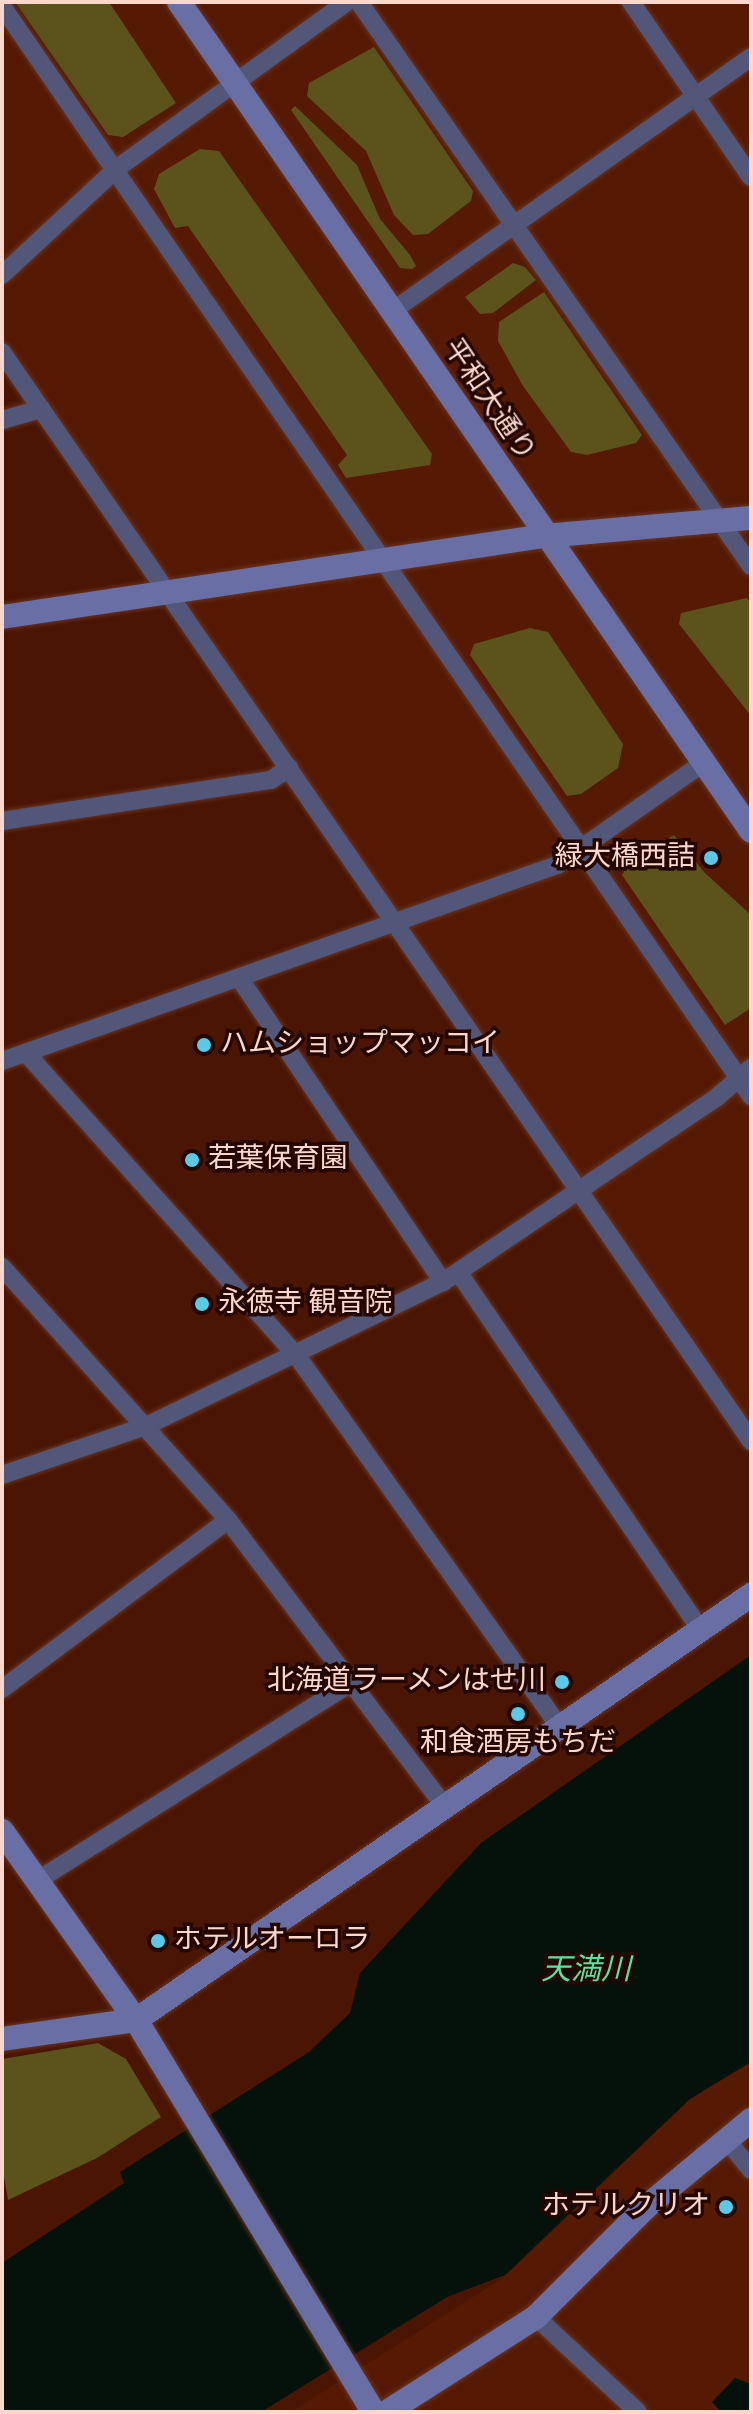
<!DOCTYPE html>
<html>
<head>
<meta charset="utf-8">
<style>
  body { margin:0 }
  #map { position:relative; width:753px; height:2414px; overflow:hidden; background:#4a1503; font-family:Overpass,"Noto Sans JP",sans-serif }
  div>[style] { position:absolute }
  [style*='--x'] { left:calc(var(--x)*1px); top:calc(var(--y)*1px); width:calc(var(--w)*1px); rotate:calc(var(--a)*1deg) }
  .built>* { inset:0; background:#561a04 }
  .green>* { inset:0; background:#5c521b }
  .water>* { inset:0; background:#05120b }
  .roads { filter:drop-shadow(0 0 2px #663423) drop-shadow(0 0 2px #663423) }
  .street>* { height:18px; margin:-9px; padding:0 9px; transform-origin:9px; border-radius:9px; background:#525678 }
  .secondary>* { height:24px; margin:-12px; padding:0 12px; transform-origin:12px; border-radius:12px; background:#696fa4 }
  .dots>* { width:22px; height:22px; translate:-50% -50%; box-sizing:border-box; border:4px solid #240701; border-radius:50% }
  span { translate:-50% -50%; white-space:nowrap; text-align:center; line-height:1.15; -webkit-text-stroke:7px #240701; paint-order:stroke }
  .street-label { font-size:28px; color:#fbd7cc }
  .poi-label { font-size:28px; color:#fbd7cc }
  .right { translate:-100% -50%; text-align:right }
  .left { translate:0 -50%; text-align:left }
  .water-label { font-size:30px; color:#5be09e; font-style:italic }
  .frame { position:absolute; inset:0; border:4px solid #fbd7cc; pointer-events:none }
</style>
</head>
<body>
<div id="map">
  <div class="built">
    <i style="clip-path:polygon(2px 2px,751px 2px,751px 1438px,2px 348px)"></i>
    <i style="clip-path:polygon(751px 2056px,751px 2412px,291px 2412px,503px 2278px,697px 2091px)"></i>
  </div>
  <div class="green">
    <i style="clip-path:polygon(15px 2px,109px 2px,176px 103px,123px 137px,108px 135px)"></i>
    <i style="clip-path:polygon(374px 47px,473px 191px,471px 201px,428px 234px,413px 235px,394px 215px,366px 151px,307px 96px,309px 83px)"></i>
    <i style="clip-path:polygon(295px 106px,357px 165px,380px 219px,410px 255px,416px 266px,412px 269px,400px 268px,291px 110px)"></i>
    <i style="clip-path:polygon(200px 149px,219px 151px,432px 454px,430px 465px,346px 478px,338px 465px,347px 455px,188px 226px,175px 228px,154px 189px,159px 174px)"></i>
    <i style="clip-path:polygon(513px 263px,525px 267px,536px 280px,493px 313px,480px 314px,465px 297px)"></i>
    <i style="clip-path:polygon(544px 292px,642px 435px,636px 443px,587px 455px,571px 452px,523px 386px,498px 341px,499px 322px)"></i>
    <i style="clip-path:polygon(747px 598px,751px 603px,751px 716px,679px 624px,681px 613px)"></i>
    <i style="clip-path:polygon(530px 628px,548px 632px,623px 744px,618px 768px,581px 794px,567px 796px,470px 655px,474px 644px)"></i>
    <i style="clip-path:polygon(674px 835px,705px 873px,751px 915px,751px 1008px,725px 1025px,622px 875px,630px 862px)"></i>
    <i style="clip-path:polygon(98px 2043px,126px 2059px,161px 2117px,97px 2158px,8px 2200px,2px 2164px,2px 2059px)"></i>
  </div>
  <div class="water">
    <i style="clip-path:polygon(751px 1655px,751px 2062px,690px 2099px,505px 2275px,447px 2297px,261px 2412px,2px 2412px,2px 2263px,124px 2183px,120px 2172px,309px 2052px,350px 2013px,360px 1973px,481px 1843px)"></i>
    <i style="clip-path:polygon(735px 2378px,751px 2384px,751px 2412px,721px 2412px,712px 2402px)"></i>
  </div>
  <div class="roads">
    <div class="street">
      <i style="--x:359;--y:2;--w:687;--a:55.2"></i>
      <i style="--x:631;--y:2;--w:212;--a:55.6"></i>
      <i style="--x:2;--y:6;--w:1323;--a:55.5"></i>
      <i style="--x:2;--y:275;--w:156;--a:-42.9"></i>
      <i style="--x:116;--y:169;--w:285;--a:-35.9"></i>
      <i style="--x:391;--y:312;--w:441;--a:-35.3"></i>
      <i style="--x:2;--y:352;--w:1322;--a:55.48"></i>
      <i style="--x:2;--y:420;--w:41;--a:-15.8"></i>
      <i style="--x:2;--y:821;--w:272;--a:-8.7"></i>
      <i style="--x:271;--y:780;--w:22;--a:-34"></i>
      <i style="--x:240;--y:979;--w:365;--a:56.2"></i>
      <i style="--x:26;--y:1053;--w:407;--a:48.2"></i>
      <i style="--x:297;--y:1356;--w:453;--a:54.7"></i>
      <i style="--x:2;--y:1061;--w:589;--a:-19.45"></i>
      <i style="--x:557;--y:865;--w:178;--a:-34.9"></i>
      <i style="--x:2;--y:1267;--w:339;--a:48.2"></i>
      <i style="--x:228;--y:1520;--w:360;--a:52.9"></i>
      <i style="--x:459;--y:1273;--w:431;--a:55.9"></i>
      <i style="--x:2;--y:1475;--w:152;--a:-18.8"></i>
      <i style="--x:146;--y:1426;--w:330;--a:-25.9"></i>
      <i style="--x:443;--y:1282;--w:331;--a:-34"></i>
      <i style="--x:717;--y:1097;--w:45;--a:-40.5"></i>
      <i style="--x:2;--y:1689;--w:282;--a:-36.8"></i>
      <i style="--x:38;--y:1880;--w:372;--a:-32.2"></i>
      <i style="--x:726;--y:2139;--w:40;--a:51"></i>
      <i style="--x:536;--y:2317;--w:139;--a:43"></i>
    </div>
    <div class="secondary">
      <i style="--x:179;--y:2;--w:1007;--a:55.39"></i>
      <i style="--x:2;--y:617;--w:548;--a:-8.5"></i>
      <i style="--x:544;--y:536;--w:208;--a:-5"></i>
      <i style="--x:2;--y:1831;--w:232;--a:54.7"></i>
      <i style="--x:136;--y:2020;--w:458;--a:58.8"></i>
      <i style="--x:2;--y:2039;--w:135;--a:-8.1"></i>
      <i style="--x:136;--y:2020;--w:748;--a:-34.65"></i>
      <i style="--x:387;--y:2412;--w:177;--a:-32.5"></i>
      <i style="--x:536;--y:2317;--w:157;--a:-45"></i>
      <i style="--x:647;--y:2206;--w:135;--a:-39.6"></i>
    </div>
  </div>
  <div class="dots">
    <i style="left:711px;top:858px;background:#5ac8e6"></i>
    <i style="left:204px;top:1045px;background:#5ac8e6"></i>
    <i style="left:192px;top:1160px;background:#5ac8e6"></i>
    <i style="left:202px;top:1304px;background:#5ac8e6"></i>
    <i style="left:562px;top:1682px;background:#5ac8e6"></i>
    <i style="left:518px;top:1714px;background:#5ac8e6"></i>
    <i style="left:158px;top:1941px;background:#5ac8e6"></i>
    <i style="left:726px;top:2207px;background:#5ac8e6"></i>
  </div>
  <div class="street-label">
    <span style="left:488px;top:401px;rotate:56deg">平和大通り</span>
  </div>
  <div class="poi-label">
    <span class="right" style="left:695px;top:858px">緑大橋西詰</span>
    <span class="left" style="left:220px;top:1045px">ハムショップマッコイ</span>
    <span class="left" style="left:208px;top:1160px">若葉保育園</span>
    <span class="left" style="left:218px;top:1304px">永徳寺 観音院</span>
    <span class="right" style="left:546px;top:1682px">北海道ラーメンはせ川</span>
    <span style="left:518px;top:1744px">和食酒房もちだ</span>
    <span class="left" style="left:174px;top:1941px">ホテルオーロラ</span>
    <span class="right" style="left:710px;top:2207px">ホテルクリオ</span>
  </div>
  <div class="water-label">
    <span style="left:586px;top:1972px">天満川</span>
  </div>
  <div class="frame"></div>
</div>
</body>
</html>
